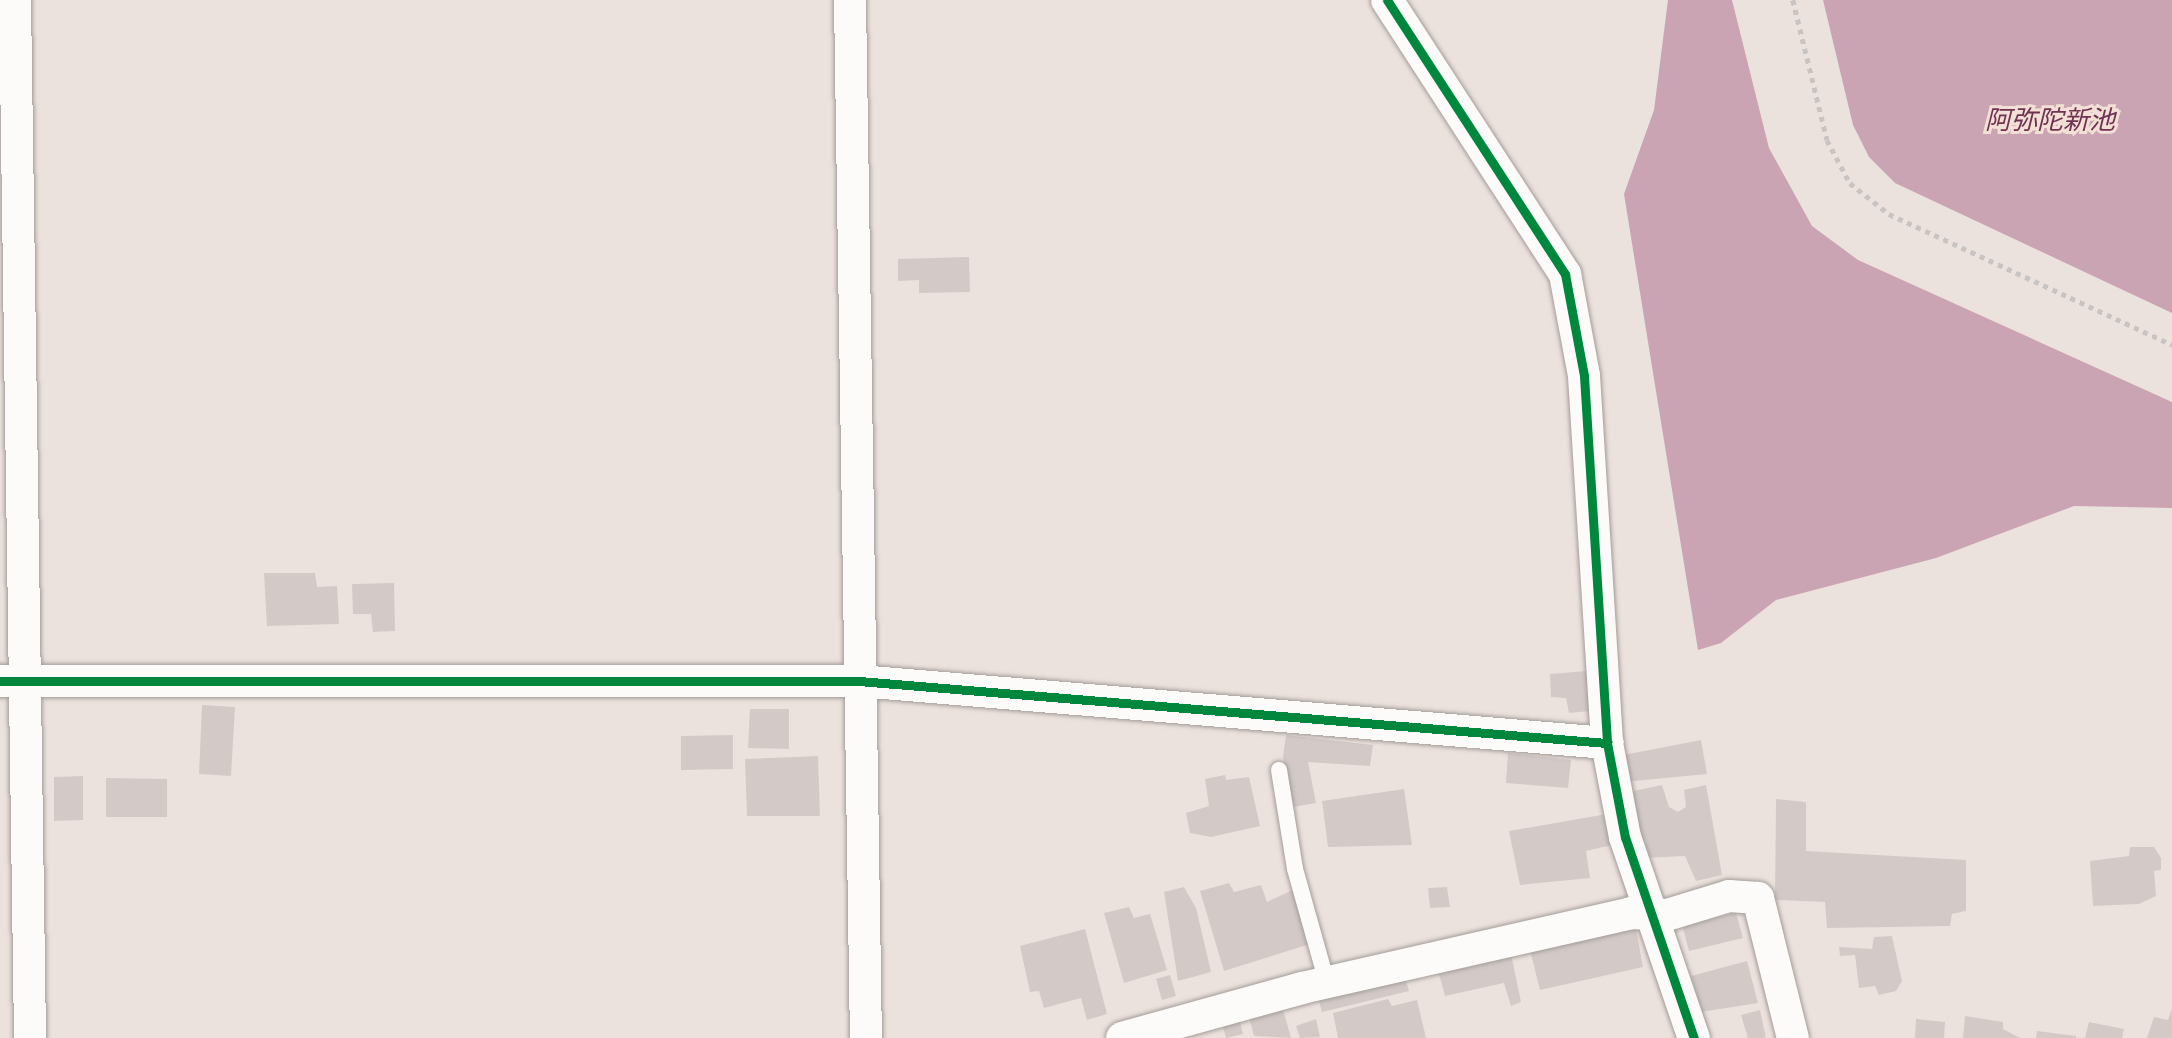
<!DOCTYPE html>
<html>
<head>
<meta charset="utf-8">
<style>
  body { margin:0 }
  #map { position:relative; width:2172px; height:1038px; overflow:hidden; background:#ece2dd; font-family:Jost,"Noto Sans JP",sans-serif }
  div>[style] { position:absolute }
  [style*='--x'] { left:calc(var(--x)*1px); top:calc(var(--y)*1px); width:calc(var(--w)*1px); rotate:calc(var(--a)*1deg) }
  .water>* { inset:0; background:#cba4b3 }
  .building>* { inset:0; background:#d3cac8 }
  .path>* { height:4.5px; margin-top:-2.25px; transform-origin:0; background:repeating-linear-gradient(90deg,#c8c4c3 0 5px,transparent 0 10px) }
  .roads { filter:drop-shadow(0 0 2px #a39c98) drop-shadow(0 0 2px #a39c98) }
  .lane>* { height:16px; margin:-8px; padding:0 8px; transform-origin:8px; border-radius:8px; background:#fcfbfa }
  .street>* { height:32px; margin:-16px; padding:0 16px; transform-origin:16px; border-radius:16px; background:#fcfbfa }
  .cycleway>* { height:9px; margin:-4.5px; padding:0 4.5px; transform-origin:4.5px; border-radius:4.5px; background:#00873e }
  span { translate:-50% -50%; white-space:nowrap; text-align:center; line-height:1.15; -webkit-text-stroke:6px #f2e0d7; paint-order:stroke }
  .water-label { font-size:26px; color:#713152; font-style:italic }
</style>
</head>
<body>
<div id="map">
  <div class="water">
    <i style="clip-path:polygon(1668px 0,1732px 0,1769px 148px,1812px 226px,1858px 260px,2172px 402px,2172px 508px,2074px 506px,1936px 558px,1776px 600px,1721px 643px,1698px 650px,1624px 194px,1654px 110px)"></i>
    <i style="clip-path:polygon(1823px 0,2172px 0,2172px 313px,1895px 183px,1869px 157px,1853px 125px)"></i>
  </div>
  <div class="building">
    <i style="clip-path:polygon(969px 257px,970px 292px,919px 293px,919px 280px,898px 281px,898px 259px)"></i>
    <i style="clip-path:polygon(264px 573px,315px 573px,317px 587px,337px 586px,339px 624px,267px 626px)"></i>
    <i style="clip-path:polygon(394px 583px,395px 631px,373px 632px,371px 614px,353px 614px,352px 584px)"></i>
    <i style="clip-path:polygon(1587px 671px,1590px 711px,1569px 713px,1566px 698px,1551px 697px,1550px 674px)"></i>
    <i style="clip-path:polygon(202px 705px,235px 707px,231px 776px,199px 774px)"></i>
    <i style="clip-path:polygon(750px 709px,789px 709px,789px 749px,748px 748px)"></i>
    <i style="clip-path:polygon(733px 735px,733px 769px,681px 770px,681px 736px)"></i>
    <i style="clip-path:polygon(1286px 735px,1373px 745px,1370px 766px,1308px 762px,1316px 803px,1293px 807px,1283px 757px)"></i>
    <i style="clip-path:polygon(1701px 740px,1707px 774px,1624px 782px,1618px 756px)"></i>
    <i style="clip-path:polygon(1508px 753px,1571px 760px,1568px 788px,1506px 783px)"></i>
    <i style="clip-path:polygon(818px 756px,820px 816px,747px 816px,745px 759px)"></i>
    <i style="clip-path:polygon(1225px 775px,1226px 780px,1249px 777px,1260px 826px,1211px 837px,1190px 833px,1186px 813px,1209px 806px,1205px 779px)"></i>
    <i style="clip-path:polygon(83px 776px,83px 820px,54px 821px,54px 777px)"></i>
    <i style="clip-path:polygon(106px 778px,167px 779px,167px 817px,106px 817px)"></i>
    <i style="clip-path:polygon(1662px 785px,1669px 807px,1678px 812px,1686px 807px,1684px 790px,1706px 785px,1722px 875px,1696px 881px,1685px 856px,1644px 858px,1629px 792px)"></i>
    <i style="clip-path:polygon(1404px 789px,1412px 845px,1328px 847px,1322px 801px)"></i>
    <i style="clip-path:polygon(1776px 799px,1806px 802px,1806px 851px,1966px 860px,1966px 911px,1952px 914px,1950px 926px,1827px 928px,1825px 902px,1775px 900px)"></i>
    <i style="clip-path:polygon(1607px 814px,1612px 845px,1586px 851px,1590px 878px,1520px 885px,1509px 831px)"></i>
    <i style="clip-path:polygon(2130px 847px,2154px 847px,2161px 858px,2161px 870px,2154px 871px,2156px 896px,2139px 904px,2093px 906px,2090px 861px,2129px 856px)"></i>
    <i style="clip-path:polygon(1229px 883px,1234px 892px,1261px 885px,1267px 902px,1295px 889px,1310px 944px,1224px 971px,1200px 891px)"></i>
    <i style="clip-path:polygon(1184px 887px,1196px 908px,1211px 972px,1178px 981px,1164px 892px)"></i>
    <i style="clip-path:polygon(1447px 887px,1450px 907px,1430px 908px,1428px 888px)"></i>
    <i style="clip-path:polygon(1129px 907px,1134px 918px,1150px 914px,1167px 970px,1124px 983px,1104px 913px)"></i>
    <i style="clip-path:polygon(1736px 913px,1743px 938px,1689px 951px,1682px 925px)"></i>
    <i style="clip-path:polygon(1635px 924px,1643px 967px,1540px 990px,1530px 950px)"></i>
    <i style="clip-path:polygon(1085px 929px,1107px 1014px,1087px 1020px,1081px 998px,1044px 1008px,1039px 991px,1030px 992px,1020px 946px)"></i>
    <i style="clip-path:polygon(1892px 936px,1902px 981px,1896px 991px,1879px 995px,1875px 986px,1859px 988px,1855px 955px,1840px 956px,1839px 947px,1872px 949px,1874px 937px)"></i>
    <i style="clip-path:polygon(1511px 954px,1521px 1002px,1511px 1006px,1504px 983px,1445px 996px,1439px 974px)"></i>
    <i style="clip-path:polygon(1747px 961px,1758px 1003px,1701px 1012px,1691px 976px)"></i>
    <i style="clip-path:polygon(1404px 974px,1409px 991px,1322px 1012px,1317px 994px)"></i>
    <i style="clip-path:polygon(1170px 975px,1176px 996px,1162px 1000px,1156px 979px)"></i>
    <i style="clip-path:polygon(1388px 999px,1392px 1006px,1417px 1000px,1426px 1038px,1338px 1038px,1333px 1013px)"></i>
    <i style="clip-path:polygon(1281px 1002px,1291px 1038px,1254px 1036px,1248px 1013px)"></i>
    <i style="clip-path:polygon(2172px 1008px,2172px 1038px,2147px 1038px,2154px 1017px,2168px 1020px)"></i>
    <i style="clip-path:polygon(1760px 1010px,1766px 1038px,1748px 1038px,1741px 1015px)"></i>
    <i style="clip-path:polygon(1238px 1014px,1243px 1034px,1226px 1038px,1221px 1020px)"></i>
    <i style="clip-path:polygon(1965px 1016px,2003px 1022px,2003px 1029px,2020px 1038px,1963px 1038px)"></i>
    <i style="clip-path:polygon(1316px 1019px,1320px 1037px,1300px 1038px,1296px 1026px)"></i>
    <i style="clip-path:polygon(1916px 1019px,1945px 1022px,1944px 1038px,1915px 1038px)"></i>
    <i style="clip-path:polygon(2089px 1022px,2124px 1029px,2122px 1038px,2085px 1038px)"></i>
    <i style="clip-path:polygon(2037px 1031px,2076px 1036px,2076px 1038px,2036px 1038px)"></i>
  </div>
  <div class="path">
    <i style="--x:1793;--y:0;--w:144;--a:76.3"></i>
    <i style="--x:1827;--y:140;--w:49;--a:61.9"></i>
    <i style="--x:1850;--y:183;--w:50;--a:38.5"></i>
    <i style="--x:1889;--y:214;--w:312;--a:24.8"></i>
  </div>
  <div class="roads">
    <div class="lane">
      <i style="--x:1279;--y:770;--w:100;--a:80.8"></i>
      <i style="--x:1295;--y:869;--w:118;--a:74.3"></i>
    </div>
    <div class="street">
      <i style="--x:15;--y:0;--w:1038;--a:89.17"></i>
      <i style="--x:850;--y:0;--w:1038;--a:89.12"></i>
      <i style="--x:1387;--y:0;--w:327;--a:57"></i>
      <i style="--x:1565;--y:274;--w:104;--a:79.4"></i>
      <i style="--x:1584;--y:376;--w:368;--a:86.4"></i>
      <i style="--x:1607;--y:743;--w:96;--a:79.2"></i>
      <i style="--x:1625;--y:837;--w:213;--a:71.1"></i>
      <i style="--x:0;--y:681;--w:859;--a:0"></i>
      <i style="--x:859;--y:681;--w:751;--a:4.74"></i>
      <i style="--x:1122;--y:1038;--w:187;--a:-15.5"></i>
      <i style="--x:1302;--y:988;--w:337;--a:-12.8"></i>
      <i style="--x:1631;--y:913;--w:36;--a:3"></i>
      <i style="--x:1667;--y:915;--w:65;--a:-17"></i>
      <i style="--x:1729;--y:896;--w:29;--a:4"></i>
      <i style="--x:1758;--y:898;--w:144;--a:76"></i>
    </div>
  </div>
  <div class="cycleway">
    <i style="--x:1387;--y:0;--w:327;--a:57"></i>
    <i style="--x:1565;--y:274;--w:104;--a:79.4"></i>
    <i style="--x:1584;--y:376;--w:368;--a:86.4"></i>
    <i style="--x:1607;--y:743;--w:96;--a:79.2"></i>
    <i style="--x:1625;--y:837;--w:213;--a:71.1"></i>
    <i style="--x:0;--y:681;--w:859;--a:0"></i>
    <i style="--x:859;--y:681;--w:751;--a:4.74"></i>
  </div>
  <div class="water-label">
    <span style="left:2050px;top:121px">阿弥陀新池</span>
  </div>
</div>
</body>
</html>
